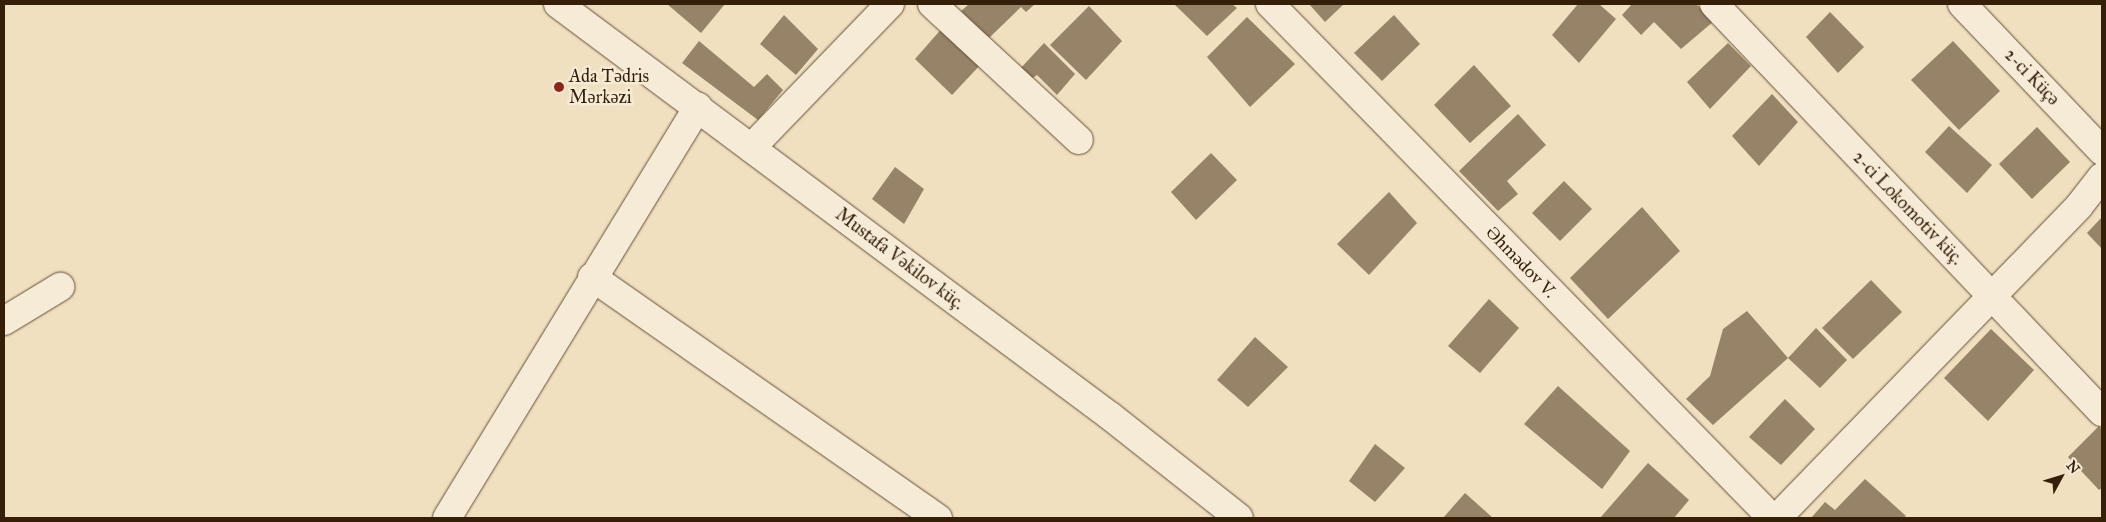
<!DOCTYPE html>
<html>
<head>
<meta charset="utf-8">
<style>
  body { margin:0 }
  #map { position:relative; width:2106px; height:522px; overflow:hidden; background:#f1e0c0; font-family:"IM FELL Great Primer",serif }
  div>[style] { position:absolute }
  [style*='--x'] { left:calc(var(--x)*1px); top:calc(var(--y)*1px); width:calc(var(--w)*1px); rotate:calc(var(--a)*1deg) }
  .building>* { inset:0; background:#978368 }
  .roads { filter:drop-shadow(0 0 1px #644f37) drop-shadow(0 0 1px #644f37) }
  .minor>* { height:28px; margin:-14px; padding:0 14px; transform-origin:14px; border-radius:14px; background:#f6ebd6 }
  .dots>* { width:14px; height:14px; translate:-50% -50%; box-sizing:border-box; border:2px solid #f6ebd6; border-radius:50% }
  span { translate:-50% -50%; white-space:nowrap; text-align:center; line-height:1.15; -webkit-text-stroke:5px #f6ebd6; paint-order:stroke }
  .poi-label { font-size:18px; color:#351f09 }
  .left { translate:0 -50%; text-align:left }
  .street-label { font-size:18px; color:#351f09 }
  .frame { position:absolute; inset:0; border:5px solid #351f09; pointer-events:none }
  .north { position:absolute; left:2036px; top:452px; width:50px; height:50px; -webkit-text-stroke:4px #f6ebd6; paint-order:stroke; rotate:51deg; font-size:14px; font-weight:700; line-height:20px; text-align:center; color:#351f09 }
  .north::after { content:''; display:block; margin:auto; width:18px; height:22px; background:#351f09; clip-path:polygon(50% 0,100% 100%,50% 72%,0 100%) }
</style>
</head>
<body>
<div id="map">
  <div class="building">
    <i style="clip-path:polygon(667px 4px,725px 4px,701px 33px)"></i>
    <i style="clip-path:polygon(969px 4px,1035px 4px,1026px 12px,1021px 7px,989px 38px,961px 11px)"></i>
    <i style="clip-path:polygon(1174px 4px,1232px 4px,1237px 8px,1207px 36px)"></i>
    <i style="clip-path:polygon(1309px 4px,1344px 4px,1325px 22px)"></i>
    <i style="clip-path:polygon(1578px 4px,1599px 4px,1616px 19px,1579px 63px,1552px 35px)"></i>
    <i style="clip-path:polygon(1632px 4px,1696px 4px,1714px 21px,1681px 49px,1654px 22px,1641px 35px,1622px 15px)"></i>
    <i style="clip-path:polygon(1089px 6px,1122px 41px,1086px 80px,1050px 45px)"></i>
    <i style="clip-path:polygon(1830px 12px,1864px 47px,1838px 73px,1806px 37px)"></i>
    <i style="clip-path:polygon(784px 15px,818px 49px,796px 75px,760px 44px)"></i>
    <i style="clip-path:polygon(1394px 15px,1420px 44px,1382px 81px,1354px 53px)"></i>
    <i style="clip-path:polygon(1247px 17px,1295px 64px,1250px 107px,1207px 57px)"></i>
    <i style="clip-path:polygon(944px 26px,983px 62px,952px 95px,915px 59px)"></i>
    <i style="clip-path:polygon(699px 41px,754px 87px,767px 74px,783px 90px,758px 120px,682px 63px)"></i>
    <i style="clip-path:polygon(1953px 41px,2000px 91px,1959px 130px,1911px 80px)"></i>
    <i style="clip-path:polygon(1044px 43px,1075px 74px,1057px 95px,1037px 75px,1030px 80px,1019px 70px)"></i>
    <i style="clip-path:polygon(1728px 43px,1751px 66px,1710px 109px,1687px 82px)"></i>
    <i style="clip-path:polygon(1474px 65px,1511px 106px,1470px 143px,1434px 105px)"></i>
    <i style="clip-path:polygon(1772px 94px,1798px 122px,1759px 166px,1732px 136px)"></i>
    <i style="clip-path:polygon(1518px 114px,1546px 145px,1507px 181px,1518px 194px,1498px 211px,1459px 171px)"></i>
    <i style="clip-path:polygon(1949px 126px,1992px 165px,1967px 193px,1925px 152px)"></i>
    <i style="clip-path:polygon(2037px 127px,2070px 162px,2032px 199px,1999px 164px)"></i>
    <i style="clip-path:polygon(1211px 153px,1237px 180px,1196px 220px,1171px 192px)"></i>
    <i style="clip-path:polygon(895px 167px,924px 189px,904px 224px,872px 199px)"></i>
    <i style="clip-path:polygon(1564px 181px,1592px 209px,1560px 241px,1532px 213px)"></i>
    <i style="clip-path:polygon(1389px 192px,1417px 223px,1369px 275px,1337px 244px)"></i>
    <i style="clip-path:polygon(1642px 207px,1680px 251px,1608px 319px,1570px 278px)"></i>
    <i style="clip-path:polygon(2102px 217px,2102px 249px,2087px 233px)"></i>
    <i style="clip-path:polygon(1871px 280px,1902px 312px,1853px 359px,1822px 328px)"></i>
    <i style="clip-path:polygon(1489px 299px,1519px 328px,1480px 373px,1448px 346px)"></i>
    <i style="clip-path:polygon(1747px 311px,1788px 358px,1713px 425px,1686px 399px,1710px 376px,1723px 329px)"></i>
    <i style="clip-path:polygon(1816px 328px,1847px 360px,1820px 388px,1788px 358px)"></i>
    <i style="clip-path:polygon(1991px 329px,2034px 370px,1988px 421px,1944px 378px)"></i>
    <i style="clip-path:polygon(1255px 337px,1288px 367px,1248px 407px,1217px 380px)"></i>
    <i style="clip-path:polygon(1558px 386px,1630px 451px,1602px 489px,1524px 424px)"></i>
    <i style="clip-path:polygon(1785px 399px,1815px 429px,1781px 465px,1749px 437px)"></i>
    <i style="clip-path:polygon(2099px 426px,2102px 430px,2102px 488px,2099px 490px,2068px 457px)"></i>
    <i style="clip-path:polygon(1375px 444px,1405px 468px,1375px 502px,1349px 481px)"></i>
    <i style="clip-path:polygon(1648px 463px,1689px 500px,1674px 518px,1600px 518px)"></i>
    <i style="clip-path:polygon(1865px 479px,1906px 516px,1903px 518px,1811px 518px,1825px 502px,1835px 510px)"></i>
    <i style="clip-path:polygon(1465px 493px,1493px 518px,1443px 518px)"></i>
  </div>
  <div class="roads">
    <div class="minor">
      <i style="--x:558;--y:4;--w:689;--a:36.74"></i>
      <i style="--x:1110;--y:416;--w:164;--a:38.3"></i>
      <i style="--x:932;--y:4;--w:200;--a:42.8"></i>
      <i style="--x:1270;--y:4;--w:718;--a:45.68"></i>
      <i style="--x:1714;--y:4;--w:563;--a:46.44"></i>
      <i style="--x:1962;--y:4;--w:203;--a:46.4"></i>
      <i style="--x:751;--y:148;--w:200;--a:-46"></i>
      <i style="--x:592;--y:277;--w:422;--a:34.9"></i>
      <i style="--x:4;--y:321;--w:66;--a:-31.3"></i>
      <i style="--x:447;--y:518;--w:482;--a:-58.6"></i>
      <i style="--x:1777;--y:518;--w:434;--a:-45.9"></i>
      <i style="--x:2079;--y:206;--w:37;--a:-52"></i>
    </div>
  </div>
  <div class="dots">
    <i style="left:559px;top:87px;background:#8f2418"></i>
  </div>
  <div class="poi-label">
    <span class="left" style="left:569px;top:87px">Ada Tədris<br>Mərkəzi</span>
  </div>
  <div class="street-label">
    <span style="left:2032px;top:77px;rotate:46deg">2-ci Küçə</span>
    <span style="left:1908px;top:208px;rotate:46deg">2-ci Lokomotiv küç.</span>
    <span style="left:900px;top:259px;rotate:37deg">Mustafa Vəkilov küç.</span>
    <span style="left:1521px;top:262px;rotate:46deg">Əhmədov V.</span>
  </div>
  <div class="frame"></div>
  <div class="north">N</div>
</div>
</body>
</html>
